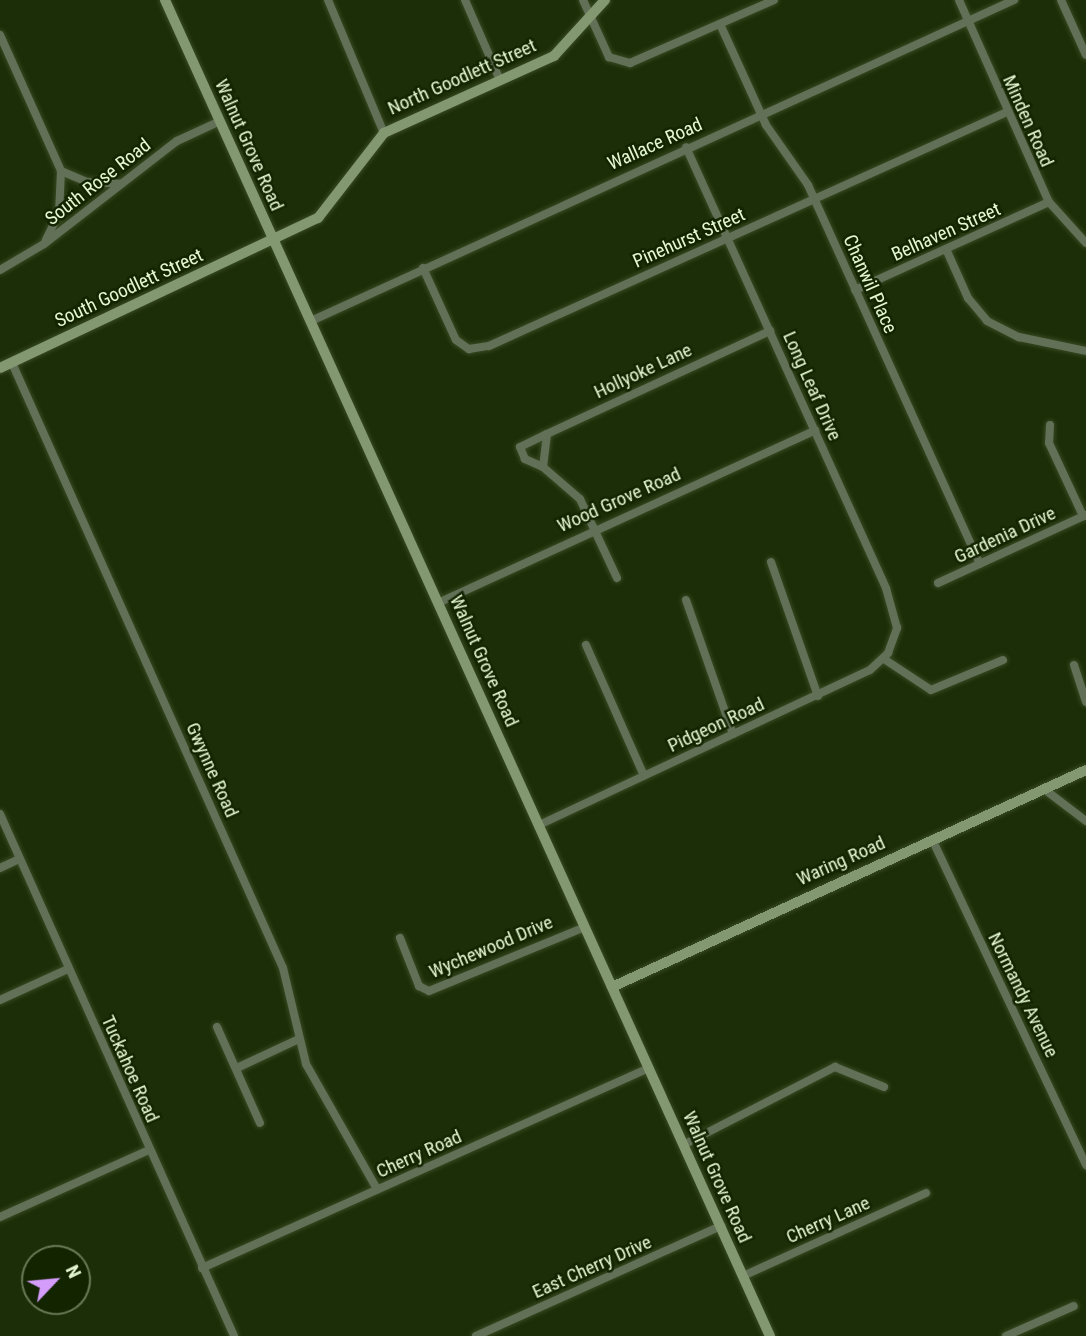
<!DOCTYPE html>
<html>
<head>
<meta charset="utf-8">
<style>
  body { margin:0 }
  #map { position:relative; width:1086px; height:1336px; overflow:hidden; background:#1c2e07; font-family:"Roboto Condensed",sans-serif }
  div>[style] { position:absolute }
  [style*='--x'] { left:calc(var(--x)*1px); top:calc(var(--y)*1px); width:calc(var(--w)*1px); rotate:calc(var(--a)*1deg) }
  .roads { filter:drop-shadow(0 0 2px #384a23) drop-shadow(0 0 2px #384a23) }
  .minor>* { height:8px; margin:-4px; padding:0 4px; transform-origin:4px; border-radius:4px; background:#627057 }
  .secondary>* { height:10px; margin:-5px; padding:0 5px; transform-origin:5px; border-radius:5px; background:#839871 }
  span { translate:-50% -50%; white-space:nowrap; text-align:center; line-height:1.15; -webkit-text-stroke:5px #132400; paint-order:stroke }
  .street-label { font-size:19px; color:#e3f8d2 }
  .north { position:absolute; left:21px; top:1245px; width:70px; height:70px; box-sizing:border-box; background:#132400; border:2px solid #667954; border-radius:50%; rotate:64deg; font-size:19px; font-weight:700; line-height:28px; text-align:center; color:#e3f8d2 }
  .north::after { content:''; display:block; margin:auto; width:24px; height:32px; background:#d49cfb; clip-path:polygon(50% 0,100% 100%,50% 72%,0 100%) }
</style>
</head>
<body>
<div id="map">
  <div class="roads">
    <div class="minor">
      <i style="--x:328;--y:0;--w:144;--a:67.2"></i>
      <i style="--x:465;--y:0;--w:85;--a:66.4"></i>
      <i style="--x:583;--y:0;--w:63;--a:65.5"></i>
      <i style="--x:609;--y:57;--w:22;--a:16"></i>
      <i style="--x:630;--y:63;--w:157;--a:-23.6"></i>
      <i style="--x:959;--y:0;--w:221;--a:66"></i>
      <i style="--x:1049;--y:202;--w:55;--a:47.9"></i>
      <i style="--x:1061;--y:0;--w:60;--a:65.6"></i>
      <i style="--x:720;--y:24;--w:111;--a:65.5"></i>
      <i style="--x:766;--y:125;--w:73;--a:55"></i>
      <i style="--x:808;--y:185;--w:416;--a:65.6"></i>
      <i style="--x:0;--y:35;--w:149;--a:65.8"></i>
      <i style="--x:61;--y:171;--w:42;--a:92.7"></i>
      <i style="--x:59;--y:213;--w:30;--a:116"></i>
      <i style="--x:61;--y:171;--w:28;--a:23"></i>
      <i style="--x:87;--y:182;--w:34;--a:3"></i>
      <i style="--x:946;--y:249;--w:54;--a:65.8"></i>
      <i style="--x:968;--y:298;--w:30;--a:50"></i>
      <i style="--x:987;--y:321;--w:36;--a:27"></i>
      <i style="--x:1019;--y:337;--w:68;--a:11.8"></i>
      <i style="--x:423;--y:268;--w:79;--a:65.4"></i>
      <i style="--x:456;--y:340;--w:16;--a:35"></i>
      <i style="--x:469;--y:349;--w:20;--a:-9"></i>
      <i style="--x:489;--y:346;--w:568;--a:-24.31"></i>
      <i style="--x:0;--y:270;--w:51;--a:-30.6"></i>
      <i style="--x:44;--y:244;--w:168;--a:-37.8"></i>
      <i style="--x:177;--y:141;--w:45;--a:-24.9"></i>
      <i style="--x:855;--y:290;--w:213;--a:-24.4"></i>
      <i style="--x:311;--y:321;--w:773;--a:-24.54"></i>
      <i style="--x:12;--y:363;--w:663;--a:65.87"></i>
      <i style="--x:283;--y:968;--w:99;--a:76.5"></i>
      <i style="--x:306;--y:1064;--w:144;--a:60.4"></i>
      <i style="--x:1050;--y:425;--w:18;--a:93"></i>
      <i style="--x:1049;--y:443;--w:81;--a:65"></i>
      <i style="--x:543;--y:467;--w:20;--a:-156"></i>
      <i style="--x:525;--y:459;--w:13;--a:-113"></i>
      <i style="--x:520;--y:447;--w:30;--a:-26"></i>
      <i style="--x:771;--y:562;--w:142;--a:70.7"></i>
      <i style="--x:617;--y:578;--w:87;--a:-115.1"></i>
      <i style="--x:580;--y:499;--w:49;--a:-139.1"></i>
      <i style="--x:543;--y:467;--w:33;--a:-83"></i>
      <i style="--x:547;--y:434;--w:246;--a:-24.8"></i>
      <i style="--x:938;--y:583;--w:163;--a:-24.7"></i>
      <i style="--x:686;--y:600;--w:142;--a:70.7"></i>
      <i style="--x:438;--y:603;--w:415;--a:-24.6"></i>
      <i style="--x:586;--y:645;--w:143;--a:66.1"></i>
      <i style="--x:884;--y:659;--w:56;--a:33.4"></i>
      <i style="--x:931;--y:690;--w:78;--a:-22.6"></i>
      <i style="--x:1074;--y:665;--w:39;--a:72"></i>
      <i style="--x:1044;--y:789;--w:53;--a:37.3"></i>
      <i style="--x:0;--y:814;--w:572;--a:65.85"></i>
      <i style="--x:539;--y:825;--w:365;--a:-25.1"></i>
      <i style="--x:870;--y:670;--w:25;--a:-43"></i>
      <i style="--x:888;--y:653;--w:27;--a:-70"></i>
      <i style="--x:897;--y:628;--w:41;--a:-105.4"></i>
      <i style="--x:886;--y:588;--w:484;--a:-114.4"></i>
      <i style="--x:932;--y:839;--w:361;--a:64.7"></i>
      <i style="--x:0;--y:868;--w:21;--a:-25"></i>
      <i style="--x:400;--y:938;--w:52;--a:68.4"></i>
      <i style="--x:419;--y:986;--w:11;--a:27"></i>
      <i style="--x:429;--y:991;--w:169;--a:-22.3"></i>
      <i style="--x:0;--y:1000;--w:75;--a:-24.5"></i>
      <i style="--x:217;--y:1027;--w:105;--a:65.9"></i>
      <i style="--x:239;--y:1067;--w:64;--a:-25"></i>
      <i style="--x:685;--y:1144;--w:169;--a:-27.2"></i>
      <i style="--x:835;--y:1067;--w:53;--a:22.2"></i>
      <i style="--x:0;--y:1217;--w:163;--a:-24.2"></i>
      <i style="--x:202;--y:1268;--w:490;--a:-24.1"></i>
      <i style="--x:743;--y:1276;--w:201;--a:-24.4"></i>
      <i style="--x:476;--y:1336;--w:269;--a:-24.2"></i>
      <i style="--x:1006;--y:1336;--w:74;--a:-23.8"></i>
    </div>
    <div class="secondary">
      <i style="--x:165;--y:0;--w:1467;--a:65.64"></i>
      <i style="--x:0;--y:368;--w:352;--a:-25.3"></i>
      <i style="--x:318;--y:218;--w:108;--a:-52.2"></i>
      <i style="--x:384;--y:133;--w:187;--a:-24.4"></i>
      <i style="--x:554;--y:56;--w:76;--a:-47.7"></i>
      <i style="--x:612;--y:987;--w:521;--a:-24.6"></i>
    </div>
  </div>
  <div class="street-label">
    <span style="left:462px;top:77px;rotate:-24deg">North Goodlett Street</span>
    <span style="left:1028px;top:121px;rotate:66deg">Minden Road</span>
    <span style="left:655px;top:144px;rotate:-24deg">Wallace Road</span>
    <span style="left:249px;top:145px;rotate:66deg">Walnut Grove Road</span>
    <span style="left:98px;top:182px;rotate:-38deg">South Rose Road</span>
    <span style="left:946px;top:232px;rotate:-24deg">Belhaven Street</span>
    <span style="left:689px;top:238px;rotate:-24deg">Pinehurst Street</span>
    <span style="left:870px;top:284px;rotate:66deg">Chanwil Place</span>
    <span style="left:129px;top:288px;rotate:-25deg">South Goodlett Street</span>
    <span style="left:643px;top:371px;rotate:-25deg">Hollyoke Lane</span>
    <span style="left:812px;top:386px;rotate:66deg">Long Leaf Drive</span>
    <span style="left:619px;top:500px;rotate:-24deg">Wood Grove Road</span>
    <span style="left:1005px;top:535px;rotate:-25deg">Gardenia Drive</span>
    <span style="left:484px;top:661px;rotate:66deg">Walnut Grove Road</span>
    <span style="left:716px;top:725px;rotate:-25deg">Pidgeon Road</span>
    <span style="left:212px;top:770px;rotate:66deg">Gwynne Road</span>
    <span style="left:841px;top:861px;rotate:-24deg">Waring Road</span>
    <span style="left:491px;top:947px;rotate:-23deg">Wychewood Drive</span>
    <span style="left:1023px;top:995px;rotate:64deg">Normandy Avenue</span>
    <span style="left:130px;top:1069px;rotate:66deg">Tuckahoe Road</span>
    <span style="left:419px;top:1154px;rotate:-24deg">Cherry Road</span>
    <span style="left:717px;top:1177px;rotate:66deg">Walnut Grove Road</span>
    <span style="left:828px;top:1220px;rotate:-24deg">Cherry Lane</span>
    <span style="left:592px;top:1267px;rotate:-24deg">East Cherry Drive</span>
  </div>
  <div class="north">N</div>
</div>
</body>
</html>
